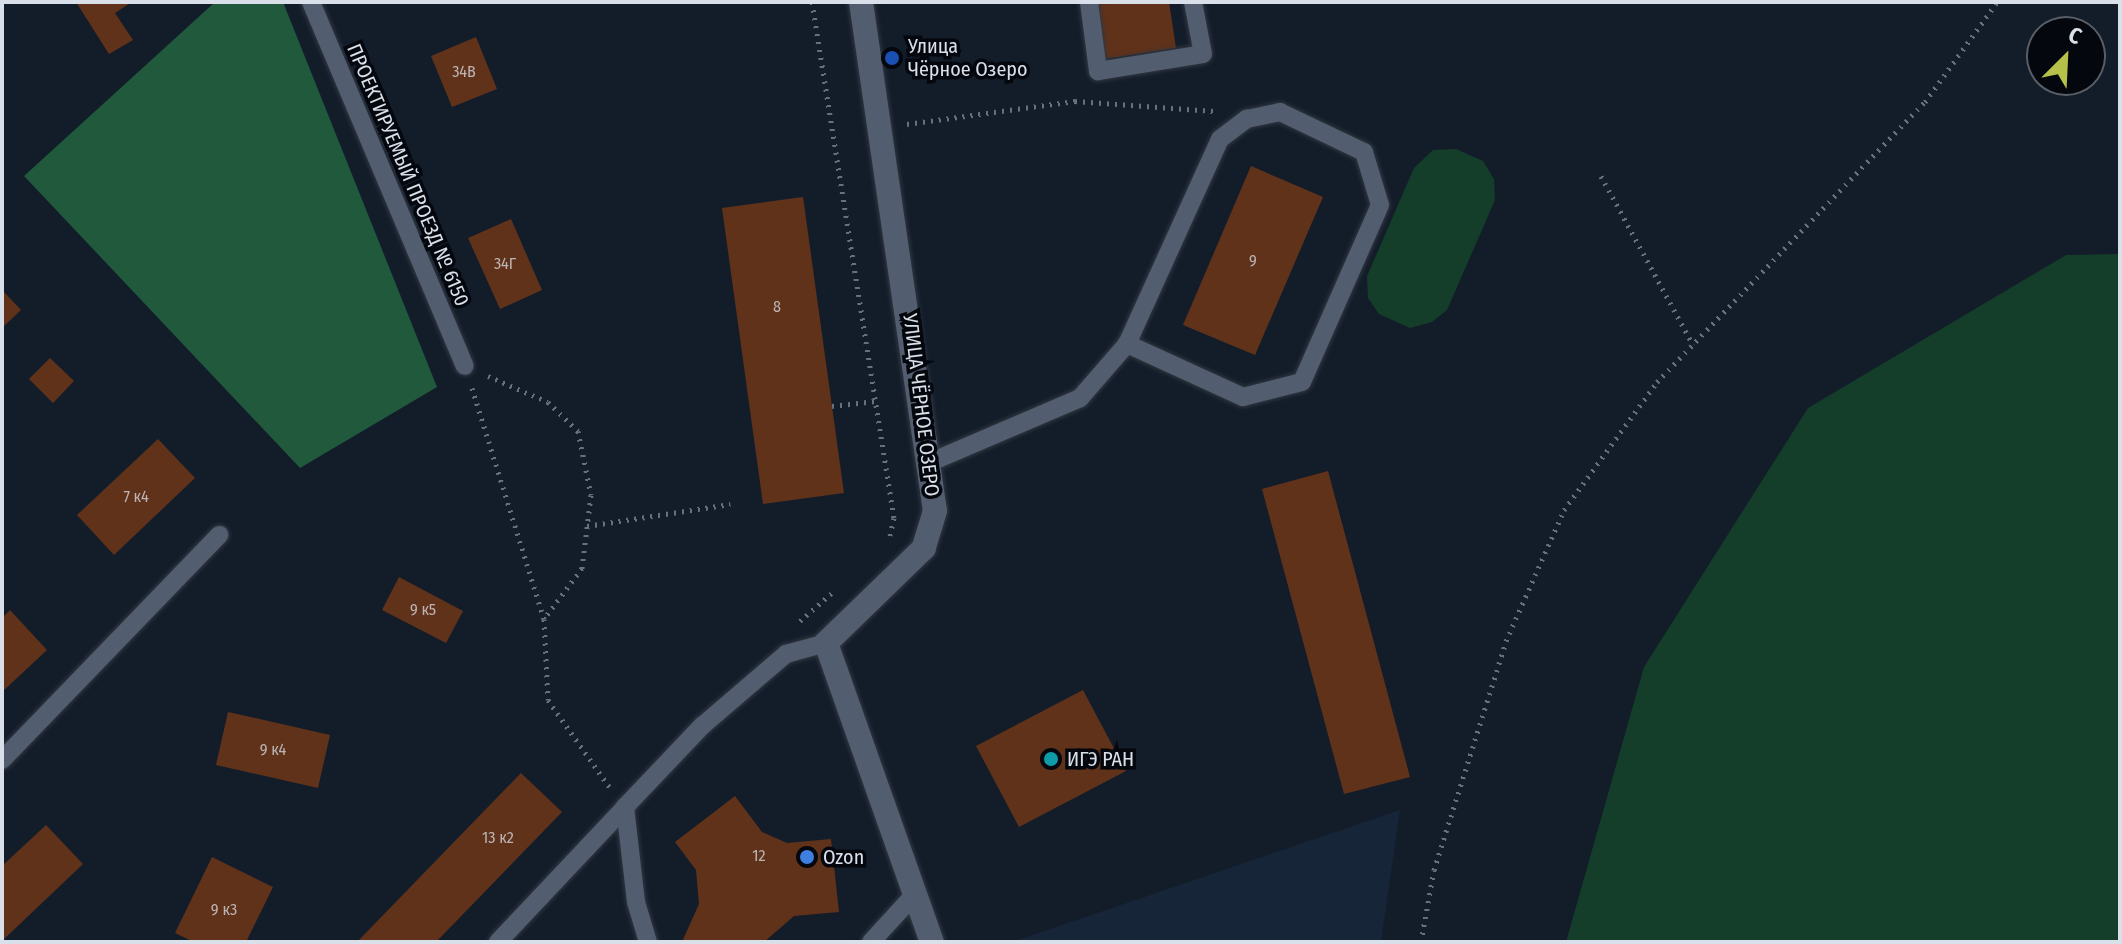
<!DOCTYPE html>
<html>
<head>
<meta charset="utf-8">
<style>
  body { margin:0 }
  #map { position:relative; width:2122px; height:944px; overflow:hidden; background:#131d2a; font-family:"Fira Sans Condensed",sans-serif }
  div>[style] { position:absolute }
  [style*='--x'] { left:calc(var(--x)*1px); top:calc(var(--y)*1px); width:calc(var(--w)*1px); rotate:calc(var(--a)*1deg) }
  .built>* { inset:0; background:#172538 }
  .green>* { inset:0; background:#143e29 }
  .forest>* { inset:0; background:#21593c }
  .building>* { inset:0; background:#61321a }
  .path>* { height:5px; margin-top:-2.5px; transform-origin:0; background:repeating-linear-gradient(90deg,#68707c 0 2px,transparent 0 8px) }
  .roads { filter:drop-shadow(0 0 2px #313741) drop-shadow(0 0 2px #313741) }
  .service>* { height:18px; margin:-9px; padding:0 9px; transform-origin:9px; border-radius:9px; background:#525e6f }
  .minor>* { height:24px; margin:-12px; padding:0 12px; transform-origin:12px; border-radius:12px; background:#525e6f }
  .dots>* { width:22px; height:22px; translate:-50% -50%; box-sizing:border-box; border:4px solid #04070d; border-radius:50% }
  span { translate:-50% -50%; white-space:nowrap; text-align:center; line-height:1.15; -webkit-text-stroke:7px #04070d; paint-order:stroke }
  .number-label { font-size:16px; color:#bbb4b5 }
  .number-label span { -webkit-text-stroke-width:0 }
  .poi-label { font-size:20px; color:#d9e0e9 }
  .left { translate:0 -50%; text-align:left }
  .street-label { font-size:20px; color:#d9e0e9 }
  .frame { position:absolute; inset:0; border:4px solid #d9e0e9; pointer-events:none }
  .north { position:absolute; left:2026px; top:16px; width:80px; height:80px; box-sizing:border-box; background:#04070d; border:2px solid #595e65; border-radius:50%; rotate:24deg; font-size:22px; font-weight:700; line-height:32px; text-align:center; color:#d9e0e9 }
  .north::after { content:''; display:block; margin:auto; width:28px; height:36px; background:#b6c149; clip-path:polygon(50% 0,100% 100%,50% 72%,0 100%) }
</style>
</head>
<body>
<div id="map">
  <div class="built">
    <i style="clip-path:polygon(1400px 810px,1381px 942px,1012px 942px)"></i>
  </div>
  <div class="green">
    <i style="clip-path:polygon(1456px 149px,1483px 161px,1494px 179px,1495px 200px,1447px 310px,1432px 322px,1410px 328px,1379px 314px,1368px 298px,1367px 276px,1414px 168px,1433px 150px)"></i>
    <i style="clip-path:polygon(2120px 254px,2120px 942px,1566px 942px,1644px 667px,1808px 408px,2066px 255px)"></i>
  </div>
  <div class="forest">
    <i style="clip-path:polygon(215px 2px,283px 2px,437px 387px,300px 468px,24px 176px)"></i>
  </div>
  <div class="building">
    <i style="clip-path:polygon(76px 2px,132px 2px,115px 13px,133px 40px,109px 54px)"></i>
    <i style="clip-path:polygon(1097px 2px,1169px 2px,1176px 48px,1105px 59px)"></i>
    <i style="clip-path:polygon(476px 37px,497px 89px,452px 107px,431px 56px)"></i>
    <i style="clip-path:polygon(1251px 166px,1323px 197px,1255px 355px,1183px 325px)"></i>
    <i style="clip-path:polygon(803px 197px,844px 493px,763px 504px,722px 208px)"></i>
    <i style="clip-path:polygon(511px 219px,542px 290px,500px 309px,468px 238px)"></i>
    <i style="clip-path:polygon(2px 290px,21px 310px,2px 328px)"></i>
    <i style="clip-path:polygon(50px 358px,74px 381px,53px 403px,29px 379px)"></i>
    <i style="clip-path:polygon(158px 439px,195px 478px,114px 555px,77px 515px)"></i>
    <i style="clip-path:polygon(1328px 471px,1410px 777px,1344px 794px,1262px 489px)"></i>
    <i style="clip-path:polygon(399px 577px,463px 611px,446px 643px,382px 610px)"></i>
    <i style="clip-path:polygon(10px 610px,47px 650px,2px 692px,2px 618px)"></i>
    <i style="clip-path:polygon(1083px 690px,1126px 771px,1019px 827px,976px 746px)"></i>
    <i style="clip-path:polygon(228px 712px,330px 735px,318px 788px,216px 765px)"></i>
    <i style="clip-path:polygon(521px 773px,562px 812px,436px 942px,357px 942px)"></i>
    <i style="clip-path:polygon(735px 796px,762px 832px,787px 843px,831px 839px,839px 912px,794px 916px,764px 942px,682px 942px,699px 904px,696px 870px,675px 842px)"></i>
    <i style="clip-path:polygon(46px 825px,83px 864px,2px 941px,2px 866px)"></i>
    <i style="clip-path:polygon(212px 857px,273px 887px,246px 942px,194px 942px,175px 933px)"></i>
  </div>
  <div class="path">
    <i style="--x:812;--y:2;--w:522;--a:80.97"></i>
    <i style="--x:894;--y:518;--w:23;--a:103"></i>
    <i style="--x:907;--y:124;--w:170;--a:-7.8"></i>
    <i style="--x:1075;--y:101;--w:139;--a:4.1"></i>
    <i style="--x:1601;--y:176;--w:192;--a:61.4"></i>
    <i style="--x:488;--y:376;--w:65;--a:23.4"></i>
    <i style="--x:548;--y:402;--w:42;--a:44"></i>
    <i style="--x:578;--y:431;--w:65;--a:78.5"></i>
    <i style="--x:591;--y:495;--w:74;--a:97"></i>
    <i style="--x:582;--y:568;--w:64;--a:126.7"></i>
    <i style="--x:472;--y:388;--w:242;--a:72.7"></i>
    <i style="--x:544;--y:619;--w:81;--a:87.2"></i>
    <i style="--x:548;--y:700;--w:108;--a:54.8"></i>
    <i style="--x:832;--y:406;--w:44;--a:-6.5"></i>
    <i style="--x:587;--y:526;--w:145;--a:-8.7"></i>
    <i style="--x:800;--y:621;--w:47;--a:-41.5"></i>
    <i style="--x:1421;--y:942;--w:73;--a:-79.8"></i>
    <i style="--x:1434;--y:870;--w:240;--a:-72.5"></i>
    <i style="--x:1506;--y:641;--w:143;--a:-66.1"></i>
    <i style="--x:1564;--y:510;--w:158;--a:-54"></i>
    <i style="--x:1657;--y:382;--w:388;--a:-46.3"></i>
    <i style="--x:1925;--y:102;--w:123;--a:-54.2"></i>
  </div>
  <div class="roads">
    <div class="service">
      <i style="--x:311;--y:2;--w:395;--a:67.1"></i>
      <i style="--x:1089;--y:2;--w:70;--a:82.6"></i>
      <i style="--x:1098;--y:71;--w:106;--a:-9.2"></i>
      <i style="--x:1203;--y:54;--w:53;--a:-100.9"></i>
      <i style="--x:931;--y:462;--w:162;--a:-23.2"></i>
      <i style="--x:1080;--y:398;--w:72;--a:-49"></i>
      <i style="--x:1127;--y:344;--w:225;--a:-65.6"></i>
      <i style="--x:1220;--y:139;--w:34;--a:-37"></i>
      <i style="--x:1247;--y:119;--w:34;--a:-12"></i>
      <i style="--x:1280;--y:112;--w:93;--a:25.5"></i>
      <i style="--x:1364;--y:152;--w:55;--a:73.2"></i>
      <i style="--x:1380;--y:205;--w:193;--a:113.8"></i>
      <i style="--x:1302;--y:382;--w:61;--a:165.7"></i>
      <i style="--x:1243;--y:397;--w:128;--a:-155.4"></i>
      <i style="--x:2;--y:760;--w:313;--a:-46"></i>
      <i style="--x:498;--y:942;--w:185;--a:-46.7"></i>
      <i style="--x:648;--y:942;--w:42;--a:-106.7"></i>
      <i style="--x:636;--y:902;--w:96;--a:-96.6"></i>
      <i style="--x:625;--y:807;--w:112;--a:-46.5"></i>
      <i style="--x:702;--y:726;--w:111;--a:-40.6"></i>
      <i style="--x:786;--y:654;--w:41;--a:-15.4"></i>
      <i style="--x:871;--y:942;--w:64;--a:-47.5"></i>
    </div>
    <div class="minor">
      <i style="--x:861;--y:2;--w:514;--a:81.73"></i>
      <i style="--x:935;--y:511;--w:39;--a:107"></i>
      <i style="--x:924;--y:548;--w:136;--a:135.9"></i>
      <i style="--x:826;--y:643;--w:317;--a:70.5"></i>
    </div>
  </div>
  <div class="dots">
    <i style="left:892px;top:58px;background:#1a4fb4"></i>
    <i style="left:1051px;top:759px;background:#0f9aa8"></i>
    <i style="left:807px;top:857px;background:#3f7fe0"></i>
  </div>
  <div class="number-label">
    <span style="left:464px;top:72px">34В</span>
    <span style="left:1253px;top:261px">9</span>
    <span style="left:505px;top:264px">34Г</span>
    <span style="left:777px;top:307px">8</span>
    <span style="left:136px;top:497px">7 к4</span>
    <span style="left:423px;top:610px">9 к5</span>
    <span style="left:273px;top:750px">9 к4</span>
    <span style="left:498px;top:838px">13 к2</span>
    <span style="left:759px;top:856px">12</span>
    <span style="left:224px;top:910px">9 к3</span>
  </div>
  <div class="poi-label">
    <span class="left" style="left:908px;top:58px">Улица<br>Чёрное Озеро</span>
    <span class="left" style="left:1067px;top:759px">ИГЭ РАН</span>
    <span class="left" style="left:823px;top:857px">Ozon</span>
  </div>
  <div class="street-label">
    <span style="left:408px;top:175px;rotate:67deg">ПРОЕКТИРУЕМЫЙ ПРОЕЗД № 6150</span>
    <span style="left:921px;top:405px;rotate:83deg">УЛИЦА ЧЁРНОЕ ОЗЕРО</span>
  </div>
  <div class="frame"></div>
  <div class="north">С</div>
</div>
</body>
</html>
